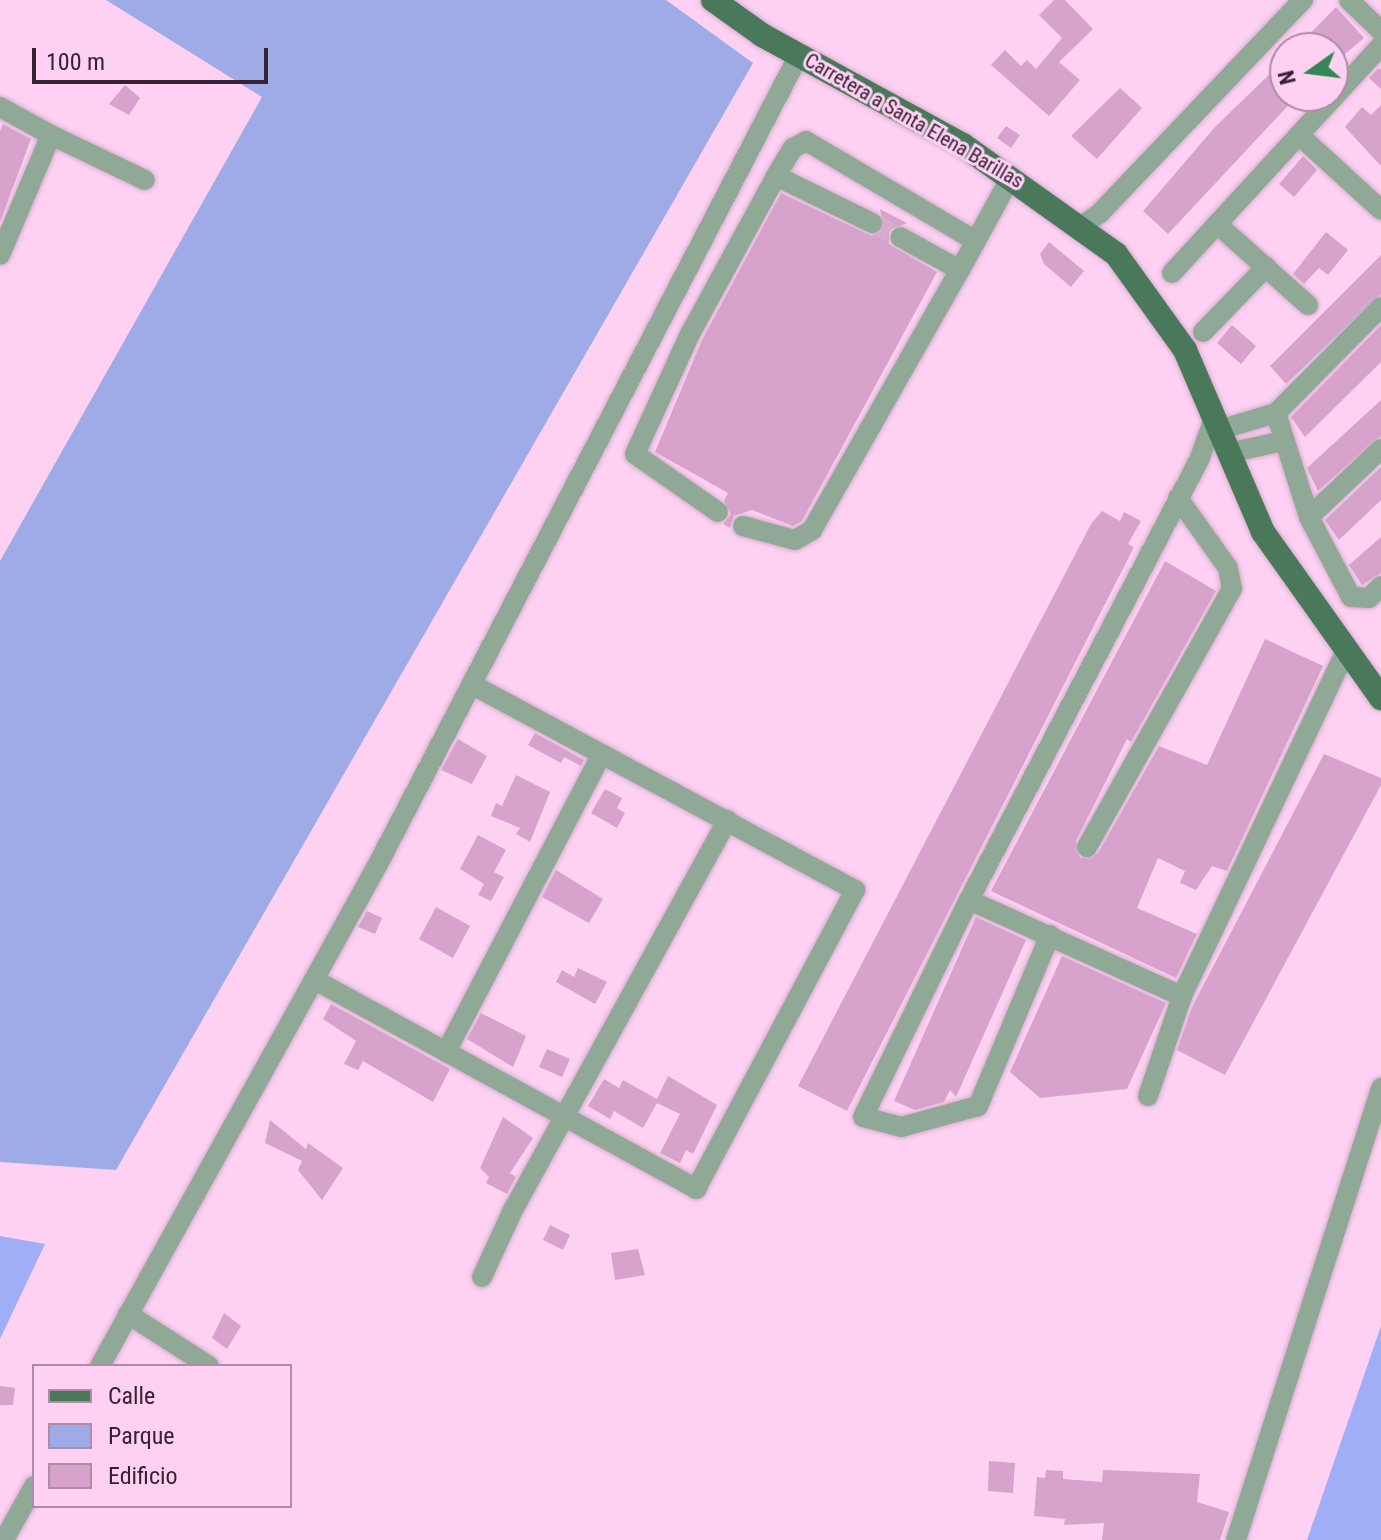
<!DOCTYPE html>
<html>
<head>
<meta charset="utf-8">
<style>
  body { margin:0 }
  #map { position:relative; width:1381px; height:1540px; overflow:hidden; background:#fed1f3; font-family:"Roboto Condensed",sans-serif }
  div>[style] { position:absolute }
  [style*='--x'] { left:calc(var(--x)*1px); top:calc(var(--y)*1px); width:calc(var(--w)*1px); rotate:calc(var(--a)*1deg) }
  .green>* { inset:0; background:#9eabe7 }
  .forest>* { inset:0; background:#9faef7 }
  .building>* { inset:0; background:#d7a2cb }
  .minor-tunnel>* { height:20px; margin-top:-10px; transform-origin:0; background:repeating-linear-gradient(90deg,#d6aecd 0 20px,transparent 0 30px) }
  .roads { filter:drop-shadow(0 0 2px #d6aecd) drop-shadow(0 0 2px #d6aecd) }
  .minor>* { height:20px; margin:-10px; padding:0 10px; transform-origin:10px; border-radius:10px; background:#90a997 }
  .major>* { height:24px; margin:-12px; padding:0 12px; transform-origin:12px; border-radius:12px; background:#49795a }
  span { translate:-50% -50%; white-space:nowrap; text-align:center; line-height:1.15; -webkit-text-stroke:6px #fed1f3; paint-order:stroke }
  .street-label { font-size:20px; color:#372233 }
  .legend { position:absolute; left:32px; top:1364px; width:260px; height:144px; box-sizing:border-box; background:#fed1f3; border:2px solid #ae8ba6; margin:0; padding:10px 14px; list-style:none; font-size:24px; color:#372233 }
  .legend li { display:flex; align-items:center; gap:16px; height:40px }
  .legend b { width:40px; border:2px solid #ae8ba6 }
  .north { position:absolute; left:1269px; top:32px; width:80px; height:80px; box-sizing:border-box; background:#fed1f3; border:2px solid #ae8ba6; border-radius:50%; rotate:256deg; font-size:22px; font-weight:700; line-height:32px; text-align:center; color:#372233 }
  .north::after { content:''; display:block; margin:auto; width:28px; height:36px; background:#358556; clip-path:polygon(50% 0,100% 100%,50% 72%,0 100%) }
  .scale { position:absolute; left:32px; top:48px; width:236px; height:36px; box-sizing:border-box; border:4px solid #372233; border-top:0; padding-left:10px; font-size:24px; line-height:28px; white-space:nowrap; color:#372233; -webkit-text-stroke:6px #fed1f3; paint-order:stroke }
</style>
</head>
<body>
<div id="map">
  <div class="green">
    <i style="clip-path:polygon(106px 0,666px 0,753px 63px,116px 1170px,0 1162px,0 561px,262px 97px)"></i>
  </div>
  <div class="forest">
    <i style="clip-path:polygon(0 1236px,45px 1244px,0 1339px)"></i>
    <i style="clip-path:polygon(1381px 1326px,1381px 1540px,1307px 1540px)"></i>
  </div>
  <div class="building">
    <i style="clip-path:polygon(1054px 0,1065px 0,1093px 29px,1059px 62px,1080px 80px,1049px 116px,991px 65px,1005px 50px,1021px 66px,1027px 60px,1036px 69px,1062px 38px,1039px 15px)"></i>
    <i style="clip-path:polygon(1336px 7px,1364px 38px,1333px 64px,1333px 48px,1296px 48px)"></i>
    <i style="clip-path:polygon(1285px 59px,1285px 96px,1297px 96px,1168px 234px,1143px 211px,1215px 127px)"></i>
    <i style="clip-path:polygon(1379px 68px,1381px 70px,1381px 89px,1369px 78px)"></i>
    <i style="clip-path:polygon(125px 85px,140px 98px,129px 115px,109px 104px)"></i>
    <i style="clip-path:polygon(1120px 88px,1142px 108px,1097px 159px,1071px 136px)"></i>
    <i style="clip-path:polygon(1381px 105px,1381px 166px,1345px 127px,1362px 107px,1371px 115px)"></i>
    <i style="clip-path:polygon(3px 124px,31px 139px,0 222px,0 131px)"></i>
    <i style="clip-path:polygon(1006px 126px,1020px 135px,1011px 148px,997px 138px)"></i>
    <i style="clip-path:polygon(1303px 156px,1317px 170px,1294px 197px,1279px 184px)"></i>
    <i style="clip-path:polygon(781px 193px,872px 236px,884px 228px,880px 209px,907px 223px,889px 230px,889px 244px,937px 272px,802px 521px,793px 526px,752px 510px,734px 516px,730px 528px,723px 524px,731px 514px,724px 501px,728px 493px,655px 452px,702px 340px)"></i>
    <i style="clip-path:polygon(1326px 232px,1348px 250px,1328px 275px,1319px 268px,1304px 284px,1293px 274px)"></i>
    <i style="clip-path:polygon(1049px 242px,1084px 271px,1071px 287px,1044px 264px,1040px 254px)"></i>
    <i style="clip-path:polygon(1381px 255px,1381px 294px,1286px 384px,1270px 366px)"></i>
    <i style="clip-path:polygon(1232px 325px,1256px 346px,1241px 364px,1217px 343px)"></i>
    <i style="clip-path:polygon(1381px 325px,1381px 362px,1305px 437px,1291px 417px)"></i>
    <i style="clip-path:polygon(1381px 400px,1381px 436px,1318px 491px,1307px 468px)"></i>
    <i style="clip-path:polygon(1381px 467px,1381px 500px,1339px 540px,1325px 520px)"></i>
    <i style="clip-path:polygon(1102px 511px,1120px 521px,1124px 512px,1141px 521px,1128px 544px,1134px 547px,847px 1111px,798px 1086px,1091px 524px)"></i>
    <i style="clip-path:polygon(1381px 537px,1381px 573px,1362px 585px,1349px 565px)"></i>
    <i style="clip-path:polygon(1165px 561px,1216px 591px,1131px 742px,1127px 739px,1076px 841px,1080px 858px,1098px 853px,1159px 746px,1207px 765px,1265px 639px,1323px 666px,1227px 871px,1212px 866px,1196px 890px,1180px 883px,1185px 871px,1158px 858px,1137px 908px,1197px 934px,1176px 978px,991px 891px)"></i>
    <i style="clip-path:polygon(535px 733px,584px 760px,581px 766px,564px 757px,561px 763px,528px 745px)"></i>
    <i style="clip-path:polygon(458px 739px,487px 756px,472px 784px,441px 770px)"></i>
    <i style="clip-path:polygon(1324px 754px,1381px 778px,1381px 785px,1225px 1075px,1177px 1050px,1192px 1007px)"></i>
    <i style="clip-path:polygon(516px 775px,550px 792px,530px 842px,516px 834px,520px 828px,491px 816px,496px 803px,502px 806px)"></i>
    <i style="clip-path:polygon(605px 789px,622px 798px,617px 808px,625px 813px,617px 828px,591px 813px)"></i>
    <i style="clip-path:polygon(478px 835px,506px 850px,494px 872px,504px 877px,491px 901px,478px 895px,484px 884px,460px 869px)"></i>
    <i style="clip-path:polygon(556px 870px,603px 899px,589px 923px,542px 897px)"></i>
    <i style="clip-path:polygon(436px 907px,470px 926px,453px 958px,419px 939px)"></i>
    <i style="clip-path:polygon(367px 911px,382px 918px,375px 934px,358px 927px)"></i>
    <i style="clip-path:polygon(976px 917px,1026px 940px,956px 1097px,950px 1090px,944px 1102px,915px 1110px,894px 1101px)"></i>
    <i style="clip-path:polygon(1062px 956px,1166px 1003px,1127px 1089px,1040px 1098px,1010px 1072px)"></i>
    <i style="clip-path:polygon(578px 968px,607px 982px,595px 1004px,556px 982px,562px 970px,574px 977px)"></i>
    <i style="clip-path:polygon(331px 1004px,450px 1069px,433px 1102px,363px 1061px,358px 1070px,344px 1064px,356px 1041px,323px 1019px)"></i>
    <i style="clip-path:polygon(481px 1013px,526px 1036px,513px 1067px,467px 1039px)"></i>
    <i style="clip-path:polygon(547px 1049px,570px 1059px,562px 1077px,539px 1067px)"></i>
    <i style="clip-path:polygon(668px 1076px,717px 1105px,693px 1154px,686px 1150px,680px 1163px,660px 1153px,680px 1114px,657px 1103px,643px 1128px,614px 1111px,610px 1119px,588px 1106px,604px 1079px,619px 1088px,623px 1080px,657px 1099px)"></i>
    <i style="clip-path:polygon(503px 1117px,533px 1138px,510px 1173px,516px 1177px,507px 1194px,486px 1183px,489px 1177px,480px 1168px)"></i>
    <i style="clip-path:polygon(270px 1120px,306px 1149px,308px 1143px,343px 1168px,322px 1200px,298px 1170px,302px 1161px,265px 1143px)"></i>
    <i style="clip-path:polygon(550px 1225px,570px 1235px,563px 1250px,543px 1240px)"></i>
    <i style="clip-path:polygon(638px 1249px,645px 1275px,615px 1280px,611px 1253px)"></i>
    <i style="clip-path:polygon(224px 1313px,241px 1326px,227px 1349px,212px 1338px)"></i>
    <i style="clip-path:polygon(0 1386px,15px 1388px,13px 1405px,0 1405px)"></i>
    <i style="clip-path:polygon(989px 1461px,1015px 1463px,1013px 1493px,988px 1491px)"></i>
    <i style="clip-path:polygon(1046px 1470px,1063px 1471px,1063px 1479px,1102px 1482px,1103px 1470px,1200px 1474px,1197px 1502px,1229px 1512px,1220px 1540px,1102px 1540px,1104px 1523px,1064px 1525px,1065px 1519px,1034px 1516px,1037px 1477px,1045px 1478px)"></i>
  </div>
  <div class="minor-tunnel">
    <i style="--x:872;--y:223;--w:31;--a:27"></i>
  </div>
  <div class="roads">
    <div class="minor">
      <i style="--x:1349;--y:0;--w:45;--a:44.1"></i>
      <i style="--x:0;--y:107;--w:58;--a:28.8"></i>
      <i style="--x:51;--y:135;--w:130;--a:113"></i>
      <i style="--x:51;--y:135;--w:104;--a:25.6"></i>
      <i style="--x:1299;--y:135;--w:111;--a:42.4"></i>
      <i style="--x:776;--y:176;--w:33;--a:-59"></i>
      <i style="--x:793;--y:148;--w:15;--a:-28"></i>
      <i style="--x:806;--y:141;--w:197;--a:30.5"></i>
      <i style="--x:1217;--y:224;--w:122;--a:41.7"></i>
      <i style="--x:1081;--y:226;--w:22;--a:-34"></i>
      <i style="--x:1099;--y:214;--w:296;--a:-46.4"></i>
      <i style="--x:960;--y:270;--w:106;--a:-61.3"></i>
      <i style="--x:1172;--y:273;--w:309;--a:-47.4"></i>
      <i style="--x:1381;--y:307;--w:149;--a:134.7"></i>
      <i style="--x:1276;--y:413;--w:109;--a:72.4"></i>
      <i style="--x:1309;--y:517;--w:99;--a:-43.4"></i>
      <i style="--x:1203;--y:332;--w:91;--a:-45.9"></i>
      <i style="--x:1219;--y:430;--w:59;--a:-16.6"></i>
      <i style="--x:1228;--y:453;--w:57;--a:-12.1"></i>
      <i style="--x:718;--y:512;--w:101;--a:-145.1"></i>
      <i style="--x:635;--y:454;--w:132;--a:-65.4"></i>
      <i style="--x:690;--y:334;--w:180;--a:-61.4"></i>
      <i style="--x:776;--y:176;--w:107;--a:26.1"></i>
      <i style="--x:1309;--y:517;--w:90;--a:62.3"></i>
      <i style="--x:1351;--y:597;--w:18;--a:3"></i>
      <i style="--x:1369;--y:598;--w:17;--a:-45"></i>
      <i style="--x:743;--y:526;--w:54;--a:15.1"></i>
      <i style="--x:795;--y:540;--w:20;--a:-30"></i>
      <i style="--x:812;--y:530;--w:299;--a:-60.4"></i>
      <i style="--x:960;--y:270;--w:68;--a:-151.2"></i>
      <i style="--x:1087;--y:847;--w:296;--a:-60.7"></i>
      <i style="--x:1232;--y:589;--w:21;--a:-101"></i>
      <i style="--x:1228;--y:568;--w:86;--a:-125.5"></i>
      <i style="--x:969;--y:900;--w:234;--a:24.3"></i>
      <i style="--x:1050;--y:935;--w:186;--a:112.8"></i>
      <i style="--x:978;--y:1106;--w:79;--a:164.6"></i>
      <i style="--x:902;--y:1127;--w:40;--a:-165.6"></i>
      <i style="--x:863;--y:1117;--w:242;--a:-64"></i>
      <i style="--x:969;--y:900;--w:496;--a:-62.4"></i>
      <i style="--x:1199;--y:460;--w:44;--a:-69.9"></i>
      <i style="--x:315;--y:980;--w:435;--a:28.7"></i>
      <i style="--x:696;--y:1189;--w:339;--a:-62"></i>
      <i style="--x:855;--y:890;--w:434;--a:-151.8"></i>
      <i style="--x:446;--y:1052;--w:336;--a:-62.4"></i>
      <i style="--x:1148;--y:1096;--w:106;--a:-71.2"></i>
      <i style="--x:1182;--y:996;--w:380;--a:-64.6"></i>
      <i style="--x:482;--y:1277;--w:74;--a:-65.2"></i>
      <i style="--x:513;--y:1210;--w:445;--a:-61.2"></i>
      <i style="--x:128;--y:1314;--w:96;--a:32.7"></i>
      <i style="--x:100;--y:1366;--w:574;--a:-61.02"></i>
      <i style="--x:378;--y:864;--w:912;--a:-62.51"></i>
      <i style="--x:4;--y:1540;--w:62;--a:-60.9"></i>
      <i style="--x:1236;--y:1540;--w:475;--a:-72.2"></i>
    </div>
    <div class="major">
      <i style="--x:713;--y:0;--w:60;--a:35.5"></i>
      <i style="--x:762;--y:35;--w:229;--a:28.7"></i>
      <i style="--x:963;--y:145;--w:188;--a:35.5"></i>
      <i style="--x:1116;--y:254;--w:118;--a:54.3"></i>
      <i style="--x:1185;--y:350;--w:198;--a:66.8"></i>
      <i style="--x:1263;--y:532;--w:204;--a:54.6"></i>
    </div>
  </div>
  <div class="street-label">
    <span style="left:914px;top:121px;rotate:30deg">Carretera a Santa Elena Barillas</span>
  </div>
  <ul class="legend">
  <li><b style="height:10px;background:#49795a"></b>Calle</li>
  <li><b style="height:22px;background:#9eabe7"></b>Parque</li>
  <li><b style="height:22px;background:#d7a2cb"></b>Edificio</li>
  </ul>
  <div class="north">N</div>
  <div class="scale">100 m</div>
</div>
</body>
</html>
